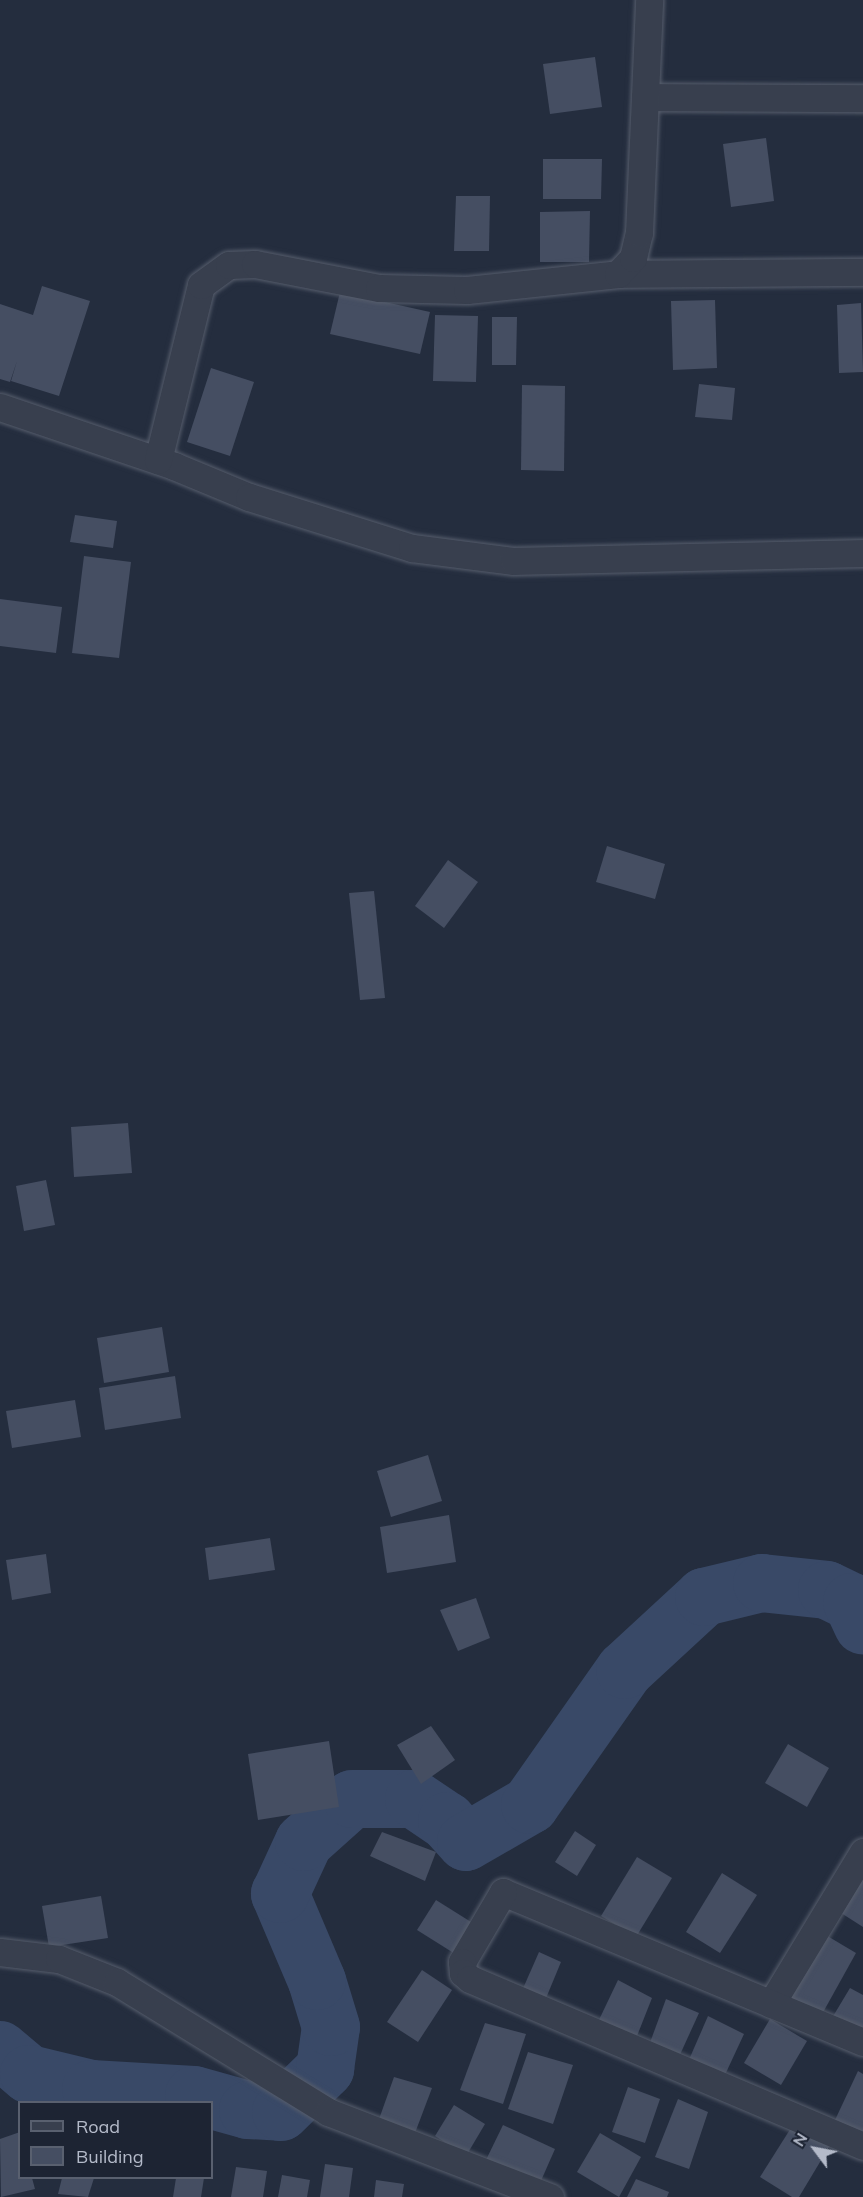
<!DOCTYPE html>
<html>
<head>
<meta charset="utf-8">
<style>
  body { margin:0 }
  #map { position:relative; width:863px; height:2197px; overflow:hidden; background:#242d3e; font-family:Mulish,sans-serif }
  div>[style] { position:absolute }
  [style*='--x'] { left:calc(var(--x)*1px); top:calc(var(--y)*1px); width:calc(var(--w)*1px); rotate:calc(var(--a)*1deg) }
  .river>* { height:58px; margin:-29px; padding:0 29px; transform-origin:29px; border-radius:29px; background:#394967 }
  .building>* { inset:0; background:#454e62 }
  .roads { filter:drop-shadow(0 0 2px #565d6c) drop-shadow(0 0 2px #565d6c) }
  .street>* { height:27px; margin:-13.5px; padding:0 13.5px; transform-origin:13.5px; border-radius:13.5px; background:#383f4e }
  span { translate:-50% -50%; white-space:nowrap; text-align:center; line-height:1.15; -webkit-text-stroke:6px #1d2433; paint-order:stroke }
  .legend { position:absolute; left:18px; top:2101px; width:195px; height:78px; box-sizing:border-box; background:#1d2433; border:2px solid #59606f; margin:0; padding:8px 10px; list-style:none; font-size:18px; color:#b4bac9 }
  .legend li { display:flex; align-items:center; gap:12px; height:30px }
  .legend b { width:30px; border:2px solid #59606f }
  .north { position:absolute; left:785px; top:2119px; width:60px; height:60px; -webkit-text-stroke:4px #1d2433; paint-order:stroke; rotate:302deg; font-size:16px; font-weight:700; line-height:24px; text-align:center; color:#b4bac9 }
  .north::after { content:''; display:block; margin:auto; width:21px; height:27px; background:#b4bac9; clip-path:polygon(50% 0,100% 100%,50% 72%,0 100%) }
</style>
</head>
<body>
<div id="map">
  <div class="river">
    <i style="--x:0;--y:2050;--w:38;--a:40"></i>
    <i style="--x:29;--y:2074;--w:64;--a:13.6"></i>
    <i style="--x:91;--y:2089;--w:103;--a:3.3"></i>
    <i style="--x:194;--y:2095;--w:56;--a:15.5"></i>
    <i style="--x:248;--y:2110;--w:33;--a:3"></i>
    <i style="--x:281;--y:2112;--w:62;--a:-44.3"></i>
    <i style="--x:325;--y:2069;--w:42;--a:-81.9"></i>
    <i style="--x:331;--y:2027;--w:48;--a:-106.9"></i>
    <i style="--x:317;--y:1981;--w:95;--a:-113"></i>
    <i style="--x:280;--y:1894;--w:57;--a:-65.2"></i>
    <i style="--x:304;--y:1842;--w:64;--a:-41.9"></i>
    <i style="--x:352;--y:1799;--w:62;--a:0"></i>
    <i style="--x:414;--y:1799;--w:40;--a:34"></i>
    <i style="--x:447;--y:1821;--w:28;--a:48"></i>
    <i style="--x:466;--y:1842;--w:74;--a:-30"></i>
    <i style="--x:530;--y:1805;--w:165;--a:-54.9"></i>
    <i style="--x:625;--y:1670;--w:108;--a:-42.7"></i>
    <i style="--x:704;--y:1597;--w:60;--a:-13.6"></i>
    <i style="--x:762;--y:1583;--w:65;--a:6.1"></i>
    <i style="--x:827;--y:1590;--w:28;--a:26"></i>
    <i style="--x:852;--y:1602;--w:26;--a:65"></i>
  </div>
  <div class="building">
    <i style="clip-path:polygon(595px 57px,602px 107px,550px 114px,543px 64px)"></i>
    <i style="clip-path:polygon(766px 138px,774px 201px,731px 207px,723px 144px)"></i>
    <i style="clip-path:polygon(543px 159px,602px 159px,601px 199px,543px 199px)"></i>
    <i style="clip-path:polygon(456px 196px,490px 196px,489px 251px,454px 251px)"></i>
    <i style="clip-path:polygon(590px 211px,589px 262px,540px 262px,540px 212px)"></i>
    <i style="clip-path:polygon(42px 286px,90px 301px,59px 396px,11px 381px,17px 361px,10px 382px,0 379px,0 304px,33px 315px)"></i>
    <i style="clip-path:polygon(340px 292px,430px 312px,420px 354px,330px 334px)"></i>
    <i style="clip-path:polygon(715px 300px,717px 368px,673px 370px,671px 301px)"></i>
    <i style="clip-path:polygon(861px 303px,863px 372px,839px 373px,837px 305px)"></i>
    <i style="clip-path:polygon(435px 315px,478px 316px,476px 382px,433px 381px)"></i>
    <i style="clip-path:polygon(492px 317px,517px 317px,516px 365px,492px 365px)"></i>
    <i style="clip-path:polygon(211px 368px,254px 382px,230px 456px,187px 442px)"></i>
    <i style="clip-path:polygon(699px 384px,735px 388px,732px 420px,695px 417px)"></i>
    <i style="clip-path:polygon(522px 385px,565px 386px,564px 471px,521px 470px)"></i>
    <i style="clip-path:polygon(75px 515px,117px 521px,113px 548px,70px 542px)"></i>
    <i style="clip-path:polygon(84px 556px,131px 562px,119px 658px,72px 653px)"></i>
    <i style="clip-path:polygon(0 599px,62px 607px,56px 653px,0 646px)"></i>
    <i style="clip-path:polygon(607px 846px,665px 864px,655px 899px,596px 882px)"></i>
    <i style="clip-path:polygon(448px 860px,478px 882px,444px 928px,415px 906px)"></i>
    <i style="clip-path:polygon(374px 891px,385px 998px,360px 1000px,349px 893px)"></i>
    <i style="clip-path:polygon(128px 1123px,132px 1173px,74px 1177px,71px 1127px)"></i>
    <i style="clip-path:polygon(46px 1180px,55px 1225px,24px 1231px,16px 1186px)"></i>
    <i style="clip-path:polygon(162px 1327px,169px 1372px,104px 1383px,97px 1338px)"></i>
    <i style="clip-path:polygon(175px 1376px,181px 1418px,105px 1430px,99px 1388px)"></i>
    <i style="clip-path:polygon(75px 1400px,81px 1437px,12px 1448px,6px 1411px)"></i>
    <i style="clip-path:polygon(428px 1455px,442px 1501px,391px 1517px,377px 1471px)"></i>
    <i style="clip-path:polygon(449px 1515px,456px 1562px,387px 1573px,380px 1527px)"></i>
    <i style="clip-path:polygon(270px 1538px,275px 1570px,209px 1580px,205px 1548px)"></i>
    <i style="clip-path:polygon(46px 1554px,51px 1593px,12px 1600px,6px 1560px)"></i>
    <i style="clip-path:polygon(476px 1598px,490px 1638px,458px 1651px,440px 1610px)"></i>
    <i style="clip-path:polygon(431px 1726px,455px 1760px,421px 1784px,397px 1745px)"></i>
    <i style="clip-path:polygon(329px 1741px,339px 1807px,258px 1820px,248px 1754px)"></i>
    <i style="clip-path:polygon(788px 1744px,829px 1768px,807px 1807px,765px 1783px)"></i>
    <i style="clip-path:polygon(575px 1831px,596px 1845px,577px 1876px,555px 1862px)"></i>
    <i style="clip-path:polygon(382px 1832px,436px 1852px,425px 1881px,370px 1856px)"></i>
    <i style="clip-path:polygon(637px 1857px,672px 1878px,636px 1937px,601px 1916px)"></i>
    <i style="clip-path:polygon(863px 1867px,863px 1927px,838px 1911px)"></i>
    <i style="clip-path:polygon(722px 1873px,757px 1895px,720px 1953px,686px 1932px)"></i>
    <i style="clip-path:polygon(101px 1896px,108px 1938px,49px 1947px,42px 1906px)"></i>
    <i style="clip-path:polygon(436px 1900px,479px 1927px,460px 1957px,417px 1930px)"></i>
    <i style="clip-path:polygon(824px 1934px,856px 1953px,821px 2016px,788px 1998px)"></i>
    <i style="clip-path:polygon(539px 1952px,561px 1962px,544px 2003px,521px 1993px)"></i>
    <i style="clip-path:polygon(422px 1970px,452px 1990px,418px 2042px,387px 2022px)"></i>
    <i style="clip-path:polygon(618px 1980px,652px 1998px,635px 2041px,597px 2024px)"></i>
    <i style="clip-path:polygon(850px 1988px,863px 1995px,863px 2034px,832px 2018px)"></i>
    <i style="clip-path:polygon(666px 1999px,699px 2013px,678px 2059px,648px 2048px)"></i>
    <i style="clip-path:polygon(708px 2016px,744px 2034px,724px 2077px,688px 2062px)"></i>
    <i style="clip-path:polygon(770px 2019px,807px 2041px,781px 2085px,744px 2063px)"></i>
    <i style="clip-path:polygon(485px 2023px,526px 2034px,503px 2104px,460px 2090px)"></i>
    <i style="clip-path:polygon(528px 2052px,573px 2065px,553px 2124px,508px 2109px)"></i>
    <i style="clip-path:polygon(858px 2071px,863px 2074px,863px 2132px,835px 2120px)"></i>
    <i style="clip-path:polygon(394px 2077px,432px 2088px,415px 2133px,378px 2122px)"></i>
    <i style="clip-path:polygon(628px 2087px,660px 2099px,645px 2143px,612px 2132px)"></i>
    <i style="clip-path:polygon(678px 2099px,708px 2112px,689px 2169px,655px 2157px)"></i>
    <i style="clip-path:polygon(454px 2105px,485px 2124px,466px 2156px,435px 2136px)"></i>
    <i style="clip-path:polygon(796px 2120px,832px 2142px,799px 2197px,792px 2197px,760px 2177px)"></i>
    <i style="clip-path:polygon(503px 2125px,555px 2149px,540px 2183px,485px 2162px)"></i>
    <i style="clip-path:polygon(20px 2132px,20px 2178px,32px 2178px,35px 2189px,1px 2197px,0 2139px)"></i>
    <i style="clip-path:polygon(600px 2133px,641px 2157px,619px 2197px,577px 2172px)"></i>
    <i style="clip-path:polygon(325px 2164px,353px 2168px,349px 2197px,320px 2197px)"></i>
    <i style="clip-path:polygon(236px 2167px,267px 2171px,263px 2197px,231px 2197px)"></i>
    <i style="clip-path:polygon(282px 2175px,310px 2180px,307px 2197px,278px 2197px)"></i>
    <i style="clip-path:polygon(62px 2178px,94px 2178px,88px 2197px,58px 2194px)"></i>
    <i style="clip-path:polygon(176px 2178px,204px 2178px,201px 2197px,173px 2197px)"></i>
    <i style="clip-path:polygon(636px 2179px,669px 2192px,667px 2197px,627px 2197px)"></i>
    <i style="clip-path:polygon(376px 2180px,404px 2184px,402px 2197px,374px 2197px)"></i>
  </div>
  <div class="roads">
    <div class="street">
      <i style="--x:645;--y:97;--w:218;--a:0.3"></i>
      <i style="--x:618;--y:274;--w:245;--a:-0.5"></i>
      <i style="--x:0;--y:407;--w:184;--a:18.7"></i>
      <i style="--x:174;--y:466;--w:81;--a:22.5"></i>
      <i style="--x:249;--y:497;--w:171;--a:17.4"></i>
      <i style="--x:412;--y:548;--w:103;--a:7.3"></i>
      <i style="--x:514;--y:561;--w:349;--a:-1.3"></i>
      <i style="--x:158;--y:460;--w:180;--a:-76.2"></i>
      <i style="--x:201;--y:285;--w:34;--a:-36"></i>
      <i style="--x:229;--y:265;--w:26;--a:-2"></i>
      <i style="--x:255;--y:264;--w:126;--a:11"></i>
      <i style="--x:379;--y:288;--w:88;--a:1.3"></i>
      <i style="--x:467;--y:290;--w:152;--a:-6"></i>
      <i style="--x:618;--y:274;--w:22;--a:-47"></i>
      <i style="--x:633;--y:258;--w:26;--a:-77"></i>
      <i style="--x:639;--y:233;--w:233;--a:-87.5"></i>
      <i style="--x:0;--y:1952;--w:59;--a:6.8"></i>
      <i style="--x:59;--y:1959;--w:62;--a:21.6"></i>
      <i style="--x:117;--y:1982;--w:248;--a:31.6"></i>
      <i style="--x:328;--y:2112;--w:238;--a:21"></i>
      <i style="--x:771;--y:2004;--w:178;--a:-58.8"></i>
      <i style="--x:863;--y:2042;--w:390;--a:-157.4"></i>
      <i style="--x:503;--y:1892;--w:81;--a:120.4"></i>
      <i style="--x:462;--y:1962;--w:11;--a:85"></i>
      <i style="--x:463;--y:1973;--w:9;--a:41"></i>
      <i style="--x:470;--y:1979;--w:427;--a:23"></i>
    </div>
  </div>
  <ul class="legend">
  <li><b style="height:8px;background:#383f4e"></b>Road</li>
  <li><b style="height:16px;background:#454e62"></b>Building</li>
  </ul>
  <div class="north">N</div>
</div>
</body>
</html>
